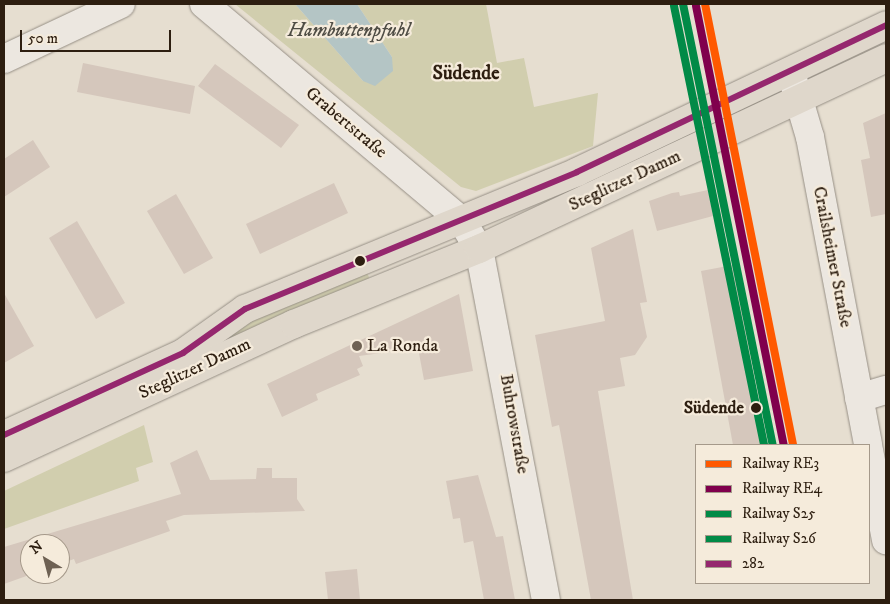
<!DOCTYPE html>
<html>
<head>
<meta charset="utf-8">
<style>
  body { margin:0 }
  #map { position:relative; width:890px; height:604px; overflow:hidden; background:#e6ded0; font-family:"IM FELL DW Pica",serif }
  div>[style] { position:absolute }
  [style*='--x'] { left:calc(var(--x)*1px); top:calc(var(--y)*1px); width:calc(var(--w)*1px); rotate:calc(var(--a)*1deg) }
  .green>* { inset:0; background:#d1ceae }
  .water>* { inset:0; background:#b4c5c5 }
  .building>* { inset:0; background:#d5c7bc }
  .roads { filter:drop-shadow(0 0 1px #968f85) drop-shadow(0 0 1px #968f85) }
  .minor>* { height:28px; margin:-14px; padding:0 14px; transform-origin:14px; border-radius:14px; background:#ece7e0 }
  .major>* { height:28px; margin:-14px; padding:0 14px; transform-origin:14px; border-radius:14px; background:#dfd7cb }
  .bus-1>* { height:6px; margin:-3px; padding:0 3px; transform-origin:3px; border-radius:3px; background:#95276e }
  .rail-1>* { height:8px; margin:-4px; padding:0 4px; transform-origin:4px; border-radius:4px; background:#ff5900 }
  .rail-2>* { height:8px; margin:-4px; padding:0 4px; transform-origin:4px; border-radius:4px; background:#80004d }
  .rail-3>* { height:8px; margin:-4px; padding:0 4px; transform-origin:4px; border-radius:4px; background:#018a47 }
  .rail-4>* { height:8px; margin:-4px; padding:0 4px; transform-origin:4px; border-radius:4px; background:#018a47 }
  .dots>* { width:14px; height:14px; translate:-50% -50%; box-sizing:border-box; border:2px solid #f5ebdb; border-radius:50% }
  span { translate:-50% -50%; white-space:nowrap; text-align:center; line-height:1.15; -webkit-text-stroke:4.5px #f5ebdb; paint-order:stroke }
  .street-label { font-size:18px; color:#2d1e10 }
  .poi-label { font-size:18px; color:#2d1e10 }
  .left { translate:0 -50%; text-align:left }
  .stop-label { font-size:18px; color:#2d1e10; font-weight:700 }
  .right { translate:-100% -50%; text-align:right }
  .water-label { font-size:19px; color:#4f4d45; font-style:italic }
  .quarter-label { font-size:20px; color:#2d1e10; font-weight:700 }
  .frame { position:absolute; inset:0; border:5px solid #2d1e10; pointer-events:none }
  .legend { position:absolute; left:695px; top:444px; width:175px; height:140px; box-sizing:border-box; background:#f5ebdb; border:1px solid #a5998a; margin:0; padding:6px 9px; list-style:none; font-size:15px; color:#2d1e10 }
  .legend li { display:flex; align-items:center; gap:10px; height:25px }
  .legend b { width:25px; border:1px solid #a5998a }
  .north { position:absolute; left:20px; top:534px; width:50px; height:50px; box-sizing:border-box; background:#f5ebdb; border:1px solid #a5998a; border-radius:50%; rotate:323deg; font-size:14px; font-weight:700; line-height:20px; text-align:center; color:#2d1e10 }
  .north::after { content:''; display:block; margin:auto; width:18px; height:22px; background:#6e6153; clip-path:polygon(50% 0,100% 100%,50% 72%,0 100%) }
  .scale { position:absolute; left:20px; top:30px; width:151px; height:22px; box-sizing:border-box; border:2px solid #2d1e10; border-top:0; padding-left:6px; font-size:15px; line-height:18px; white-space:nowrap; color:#2d1e10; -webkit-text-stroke:4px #f5ebdb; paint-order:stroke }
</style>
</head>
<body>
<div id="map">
  <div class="green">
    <i style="clip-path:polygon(235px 4px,295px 4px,363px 81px,392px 57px,357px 4px,486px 4px,497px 63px,524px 58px,534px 107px,598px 93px,593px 146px,476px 191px,461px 187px)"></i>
    <i style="clip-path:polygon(367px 273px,371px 281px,205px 349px,241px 325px)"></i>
    <i style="clip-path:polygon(144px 425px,153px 462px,136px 468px,139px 481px,4px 529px,4px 491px)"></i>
  </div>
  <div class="water">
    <i style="clip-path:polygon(295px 4px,357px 4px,392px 57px,393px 71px,375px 86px,363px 81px)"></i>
  </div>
  <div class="building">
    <i style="clip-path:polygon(83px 63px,195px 86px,190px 114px,77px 92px)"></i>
    <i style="clip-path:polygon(215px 64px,299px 125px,281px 148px,198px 86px)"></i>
    <i style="clip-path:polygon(886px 113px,886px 214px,871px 217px,861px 160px,870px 158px,863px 123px)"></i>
    <i style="clip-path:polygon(33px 140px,50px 167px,4px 197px,4px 159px)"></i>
    <i style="clip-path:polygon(334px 183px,348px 213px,260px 254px,246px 224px)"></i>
    <i style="clip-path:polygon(708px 190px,713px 216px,657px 231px,649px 201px,672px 193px,679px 192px,680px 196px)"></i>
    <i style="clip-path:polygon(176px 194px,213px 258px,184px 274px,147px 211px)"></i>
    <i style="clip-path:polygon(77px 221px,125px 303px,96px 319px,49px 238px)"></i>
    <i style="clip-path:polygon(633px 229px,647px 302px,640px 303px,647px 337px,635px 355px,620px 358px,625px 386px,598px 391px,633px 600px,591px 600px,559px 425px,552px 427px,535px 335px,605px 321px,591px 248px)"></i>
    <i style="clip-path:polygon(733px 265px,767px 445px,733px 445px,701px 271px)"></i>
    <i style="clip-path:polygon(4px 293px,34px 346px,4px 363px)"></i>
    <i style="clip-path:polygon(459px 294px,473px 371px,424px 380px,418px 348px,359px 356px,363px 366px,357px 369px,360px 375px,316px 394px,318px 400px,282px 417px,267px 384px)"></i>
    <i style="clip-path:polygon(197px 450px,210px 480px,256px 479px,257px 468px,272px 468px,272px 478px,297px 478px,297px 499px,305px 511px,184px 515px,166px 521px,170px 531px,76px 564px,74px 559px,60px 564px,60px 544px,30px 544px,32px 574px,4px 584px,4px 547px,181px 494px,170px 463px)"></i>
    <i style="clip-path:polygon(478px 475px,496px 537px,503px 536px,515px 600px,484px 600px,473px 541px,464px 543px,460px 518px,453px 519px,446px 481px)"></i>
    <i style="clip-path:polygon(357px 569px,360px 600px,328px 600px,325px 572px)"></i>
  </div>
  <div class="roads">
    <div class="minor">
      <i style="--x:204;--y:4;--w:337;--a:40.1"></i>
      <i style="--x:462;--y:221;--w:33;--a:59"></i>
      <i style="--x:479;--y:249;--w:357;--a:79.2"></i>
      <i style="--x:4;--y:59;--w:129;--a:-25.2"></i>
      <i style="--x:792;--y:76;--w:64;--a:73.6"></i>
      <i style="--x:810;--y:137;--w:313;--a:79.3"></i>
      <i style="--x:859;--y:398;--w:28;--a:-17"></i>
      <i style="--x:869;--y:450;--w:92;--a:79.3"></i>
    </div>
    <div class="major">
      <i style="--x:4;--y:435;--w:197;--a:-24.6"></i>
      <i style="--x:183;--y:353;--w:76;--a:-35.4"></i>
      <i style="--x:245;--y:309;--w:359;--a:-22.4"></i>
      <i style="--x:577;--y:172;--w:342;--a:-25.4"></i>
      <i style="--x:4;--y:458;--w:319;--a:-24.8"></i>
      <i style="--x:294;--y:324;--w:200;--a:-22.1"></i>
      <i style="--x:479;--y:249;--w:450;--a:-25.1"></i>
    </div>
  </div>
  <div class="bus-1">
    <i style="--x:4;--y:435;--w:197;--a:-24.6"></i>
    <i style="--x:183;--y:353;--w:76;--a:-35.4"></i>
    <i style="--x:245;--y:309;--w:359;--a:-22.4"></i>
    <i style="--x:577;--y:172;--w:342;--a:-25.4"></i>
  </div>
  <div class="rail-1">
    <i style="--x:705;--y:4;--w:450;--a:78.7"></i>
  </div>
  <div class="rail-2">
    <i style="--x:696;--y:6;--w:448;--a:78.7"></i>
  </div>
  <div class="rail-3">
    <i style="--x:683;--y:4;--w:450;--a:78.5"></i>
  </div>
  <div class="rail-4">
    <i style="--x:674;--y:6;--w:448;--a:78.4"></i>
  </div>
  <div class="dots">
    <i style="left:360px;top:261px;background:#2d1e10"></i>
    <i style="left:357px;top:346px;background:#6e6153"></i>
    <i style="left:756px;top:408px;background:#2d1e10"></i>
  </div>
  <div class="street-label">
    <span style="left:346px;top:123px;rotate:40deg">Grabertstraße</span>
    <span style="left:625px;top:181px;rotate:-25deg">Steglitzer Damm</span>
    <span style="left:832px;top:257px;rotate:79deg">Crailsheimer Straße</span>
    <span style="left:195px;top:369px;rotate:-25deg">Steglitzer Damm</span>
    <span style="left:514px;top:424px;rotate:80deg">Buhrowstraße</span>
  </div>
  <div class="poi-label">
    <span class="left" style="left:367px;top:346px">La Ronda</span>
  </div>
  <div class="stop-label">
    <span class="right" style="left:744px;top:408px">Südende</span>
  </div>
  <div class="water-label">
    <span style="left:349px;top:31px">Hambuttenpfuhl</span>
  </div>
  <div class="quarter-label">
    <span style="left:466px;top:73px">Südende</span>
  </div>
  <div class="frame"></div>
  <ul class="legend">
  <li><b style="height:6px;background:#ff5900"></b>Railway RE3</li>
  <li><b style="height:6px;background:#80004d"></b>Railway RE4</li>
  <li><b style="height:6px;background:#018a47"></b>Railway S25</li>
  <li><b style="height:6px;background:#018a47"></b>Railway S26</li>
  <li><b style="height:6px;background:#95276e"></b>282</li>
  </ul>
  <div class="north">N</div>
  <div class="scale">50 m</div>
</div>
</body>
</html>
